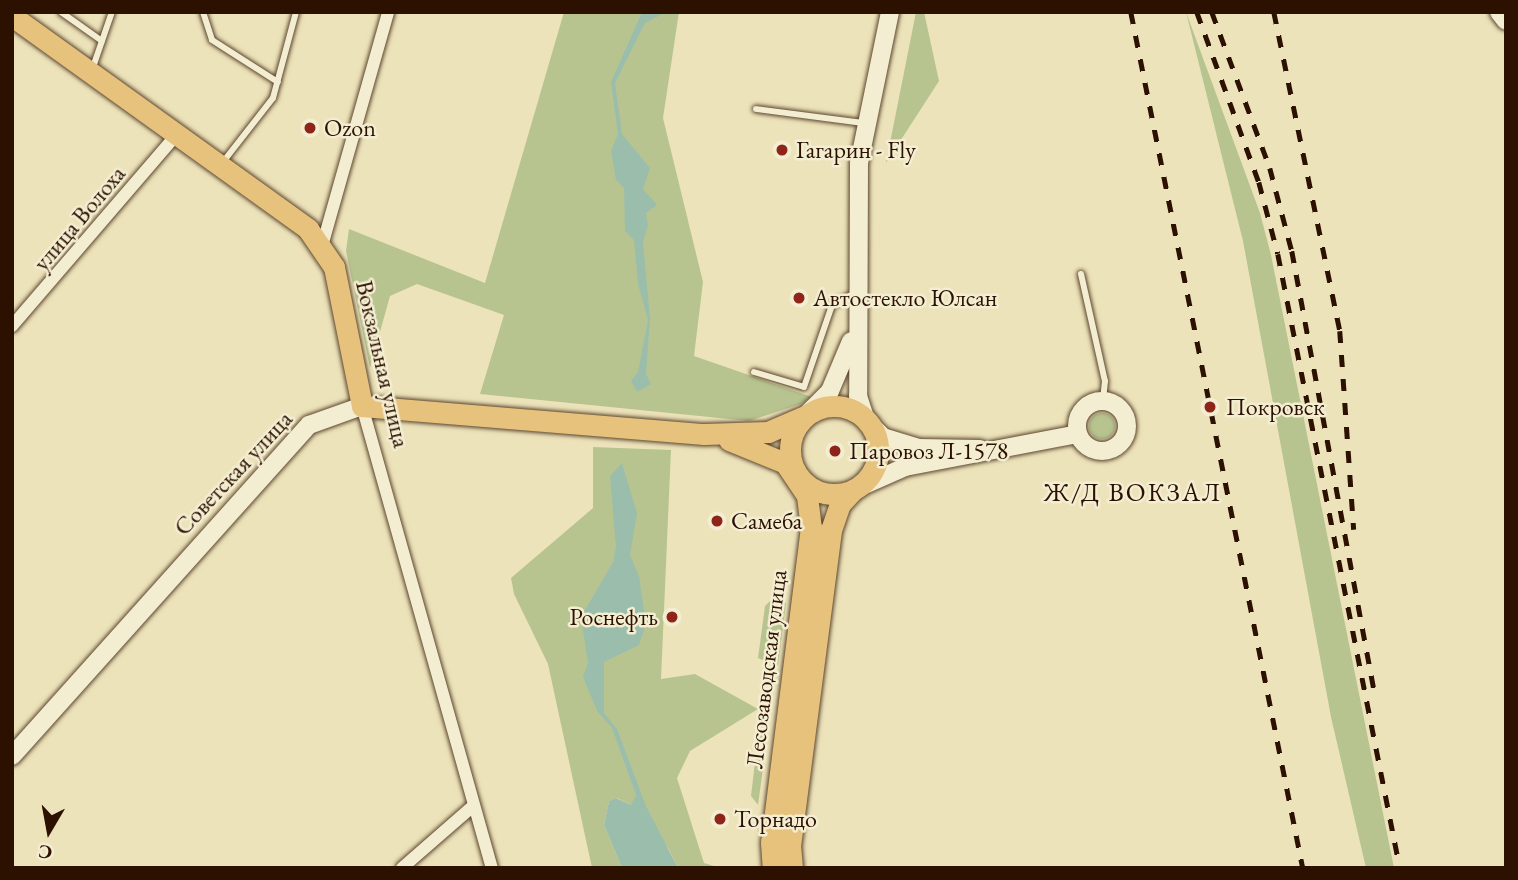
<!DOCTYPE html>
<html>
<head>
<meta charset="utf-8">
<style>
  body { margin:0 }
  #map { position:relative; width:1518px; height:880px; overflow:hidden; background:#ede3ba; font-family:"EB Garamond",serif }
  div>[style] { position:absolute }
  [style*='--x'] { left:calc(var(--x)*1px); top:calc(var(--y)*1px); width:calc(var(--w)*1px); rotate:calc(var(--a)*1deg) }
  .green>* { inset:0; background:#b8c490 }
  .round { border-radius:50% }
  .water>* { inset:0; background:#9abeab }
  .roads { filter:drop-shadow(0 0 2px #5c462e) drop-shadow(0 0 2px #5c462e) }
  .lane>* { height:6px; margin:-3px; padding:0 3px; transform-origin:3px; border-radius:3px; background:#f3edd2 }
  .street>* { height:12px; margin:-6px; padding:0 6px; transform-origin:6px; border-radius:6px; background:#f3edd2 }
  .secondary>* { height:18px; margin:-9px; padding:0 9px; transform-origin:9px; border-radius:9px; background:#f3edd2 }
  .secondary>.ring { margin:-9px; padding:0; box-sizing:content-box; background:none; border:18px solid #f3edd2; border-radius:50% }
  .primary>* { height:21px; margin:-10.5px; padding:0 10.5px; transform-origin:10.5px; border-radius:10.5px; background:#e6c27d }
  .primary>.ring { margin:-10.5px; padding:0; box-sizing:content-box; background:none; border:21px solid #e6c27d; border-radius:50% }
  .rail>* { height:4.5px; margin-top:-2.25px; transform-origin:0; background:repeating-linear-gradient(90deg,#2c1100 0 12px,transparent 0 24px) }
  .dots>* { width:19px; height:19px; translate:-50% -50%; box-sizing:border-box; border:4px solid #f3edd2; border-radius:50% }
  span { translate:-50% -50%; white-space:nowrap; text-align:center; line-height:1.15; -webkit-text-stroke:5px #f3edd2; paint-order:stroke }
  .poi-label { font-size:24px; color:#2c1100 }
  .left { translate:0 -50%; text-align:left }
  .right { translate:-100% -50%; text-align:right }
  .street-label { font-size:24px; color:#2c1100 }
  .neighbourhood-label { font-size:26px; color:#2c1100; letter-spacing:2px }
  .frame { position:absolute; inset:0; border:14px solid #2c1100; pointer-events:none }
  .north { position:absolute; left:14px; top:796px; width:70px; height:70px; -webkit-text-stroke:5px #f3edd2; paint-order:stroke; rotate:190deg; font-size:19px; font-weight:700; line-height:28px; text-align:center; color:#2c1100 }
  .north::after { content:''; display:block; margin:auto; width:24px; height:32px; background:#2c1100; clip-path:polygon(50% 0,100% 100%,50% 72%,0 100%) }
</style>
</head>
<body>
<div id="map">
  <div class="green">
    <i style="clip-path:polygon(564px 12px,679px 12px,663px 118px,703px 282px,694px 356px,812px 397px,801px 404px,749px 421px,480px 394px,504px 315px,417px 284px,390px 296px,370px 368px,346px 251px,349px 229px,485px 283px)"></i>
    <i style="clip-path:polygon(916px 12px,924px 12px,939px 81px,886px 163px)"></i>
    <i style="clip-path:polygon(1186px 12px,1260px 213px,1271px 255px,1394px 868px,1366px 868px,1331px 717px,1243px 241px)"></i>
    <i class="round" style="left:1089px;top:413px;width:26px;height:26px"></i>
    <i style="clip-path:polygon(593px 447px,671px 450px,661px 679px,695px 674px,758px 709px,690px 751px,677px 778px,704px 863px,721px 868px,678px 868px,668px 848px,631px 805px,617px 798px,609px 801px,604px 825px,622px 868px,592px 868px,548px 664px,514px 594px,511px 578px,593px 508px)"></i>
    <i style="clip-path:polygon(770px 601px,786px 603px,778px 666px,758px 658px,765px 606px)"></i>
    <i style="clip-path:polygon(768px 732px,758px 805px,751px 796px,758px 737px)"></i>
  </div>
  <div class="water">
    <i style="clip-path:polygon(642px 12px,666px 12px,645px 23px,615px 83px,622px 134px,650px 168px,643px 189px,657px 205px,646px 213px,648px 226px,643px 241px,650px 319px,646px 374px,651px 384px,637px 392px,631px 381px,638px 372px,648px 320px,638px 284px,634px 240px,625px 231px,624px 188px,616px 180px,611px 151px,618px 134px,611px 82px)"></i>
    <i style="clip-path:polygon(622px 463px,637px 513px,630px 555px,639px 576px,646px 624px,639px 645px,604px 662px,604px 713px,617px 729px,646px 806px,678px 868px,622px 868px,604px 825px,609px 801px,616px 798px,631px 805px,636px 795px,612px 728px,597px 711px,583px 677px,588px 663px,581px 617px,613px 562px,616px 547px,610px 476px)"></i>
  </div>
  <div class="roads">
    <div class="lane">
      <i style="--x:61;--y:12;--w:50;--a:35.3"></i>
      <i style="--x:203;--y:12;--w:29;--a:72"></i>
      <i style="--x:212;--y:40;--w:78;--a:32.5"></i>
      <i style="--x:92;--y:70;--w:61;--a:-71"></i>
      <i style="--x:756;--y:109;--w:109;--a:7.4"></i>
      <i style="--x:223;--y:162;--w:81;--a:-52"></i>
      <i style="--x:273;--y:98;--w:89;--a:-75"></i>
      <i style="--x:1081;--y:274;--w:110;--a:77.4"></i>
      <i style="--x:1105;--y:381;--w:19;--a:96"></i>
      <i style="--x:754;--y:372;--w:52;--a:16.7"></i>
      <i style="--x:804;--y:387;--w:87;--a:-71.1"></i>
      <i style="--x:832;--y:305;--w:28;--a:-27"></i>
    </div>
    <div class="street">
      <i style="--x:322;--y:246;--w:243;--a:-74.2"></i>
      <i style="--x:12;--y:326;--w:252;--a:-49.3"></i>
      <i style="--x:362;--y:406;--w:480;--a:74.3"></i>
      <i style="--x:402;--y:868;--w:93;--a:-41.1"></i>
    </div>
    <div class="secondary">
      <i style="--x:890;--y:12;--w:154;--a:101.6"></i>
      <i style="--x:859;--y:163;--w:233;--a:90.2"></i>
      <i style="--x:858;--y:396;--w:25;--a:72"></i>
      <i style="--x:866;--y:420;--w:24;--a:45"></i>
      <i style="--x:883;--y:437;--w:37;--a:17"></i>
      <i style="--x:918;--y:448;--w:62;--a:0.9"></i>
      <i style="--x:1499;--y:12;--w:11;--a:52"></i>
      <i class="ring" style="left:1077px;top:401px;width:32px;height:32px"></i>
      <i style="--x:805;--y:416;--w:35;--a:-45"></i>
      <i style="--x:830;--y:391;--w:54;--a:-67.2"></i>
      <i style="--x:853;--y:490;--w:57;--a:-23.9"></i>
      <i style="--x:905;--y:467;--w:176;--a:-10.8"></i>
      <i style="--x:12;--y:756;--w:445;--a:-48.1"></i>
      <i style="--x:309;--y:425;--w:56;--a:-19.7"></i>
    </div>
    <div class="primary">
      <i style="--x:12;--y:16;--w:365;--a:35.7"></i>
      <i style="--x:308;--y:229;--w:46;--a:55.6"></i>
      <i style="--x:334;--y:267;--w:142;--a:78.6"></i>
      <i style="--x:362;--y:406;--w:343;--a:4.7"></i>
      <i style="--x:704;--y:434;--w:64;--a:-1.8"></i>
      <i style="--x:768;--y:432;--w:40;--a:-23.4"></i>
      <i class="ring" style="left:790px;top:406px;width:67px;height:67px"></i>
      <i style="--x:729;--y:440;--w:61;--a:22.3"></i>
      <i style="--x:785;--y:463;--w:40;--a:56"></i>
      <i style="--x:807;--y:496;--w:31;--a:83"></i>
      <i style="--x:811;--y:527;--w:318;--a:97.2"></i>
      <i style="--x:771;--y:842;--w:26;--a:86"></i>
      <i style="--x:792;--y:868;--w:22;--a:-95"></i>
      <i style="--x:790;--y:846;--w:319;--a:-82.6"></i>
      <i style="--x:831;--y:530;--w:28;--a:-71"></i>
      <i style="--x:840;--y:504;--w:19;--a:-47"></i>
    </div>
  </div>
  <div class="rail">
    <i style="--x:1131;--y:12;--w:873;--a:78.64"></i>
    <i style="--x:1197;--y:12;--w:181;--a:70"></i>
    <i style="--x:1259;--y:182;--w:74;--a:75.2"></i>
    <i style="--x:1278;--y:254;--w:626;--a:78.76"></i>
    <i style="--x:1212;--y:12;--w:166;--a:69.6"></i>
    <i style="--x:1270;--y:168;--w:86;--a:75.2"></i>
    <i style="--x:1292;--y:251;--w:451;--a:79.4"></i>
    <i style="--x:1274;--y:12;--w:326;--a:78.3"></i>
    <i style="--x:1340;--y:331;--w:199;--a:86"></i>
  </div>
  <div class="dots">
    <i style="left:310px;top:128px;background:#8f2418"></i>
    <i style="left:782px;top:150px;background:#8f2418"></i>
    <i style="left:799px;top:298px;background:#8f2418"></i>
    <i style="left:1210px;top:407px;background:#8f2418"></i>
    <i style="left:835px;top:451px;background:#8f2418"></i>
    <i style="left:717px;top:521px;background:#8f2418"></i>
    <i style="left:672px;top:617px;background:#8f2418"></i>
    <i style="left:720px;top:819px;background:#8f2418"></i>
  </div>
  <div class="poi-label">
    <span class="left" style="left:324px;top:128px">Ozon</span>
    <span class="left" style="left:796px;top:150px">Гагарин - Fly</span>
    <span class="left" style="left:813px;top:298px">Автостекло Юлсан</span>
    <span class="left" style="left:1226px;top:407px">Покровск</span>
    <span class="left" style="left:849px;top:451px">Паровоз Л-1578</span>
    <span class="left" style="left:731px;top:521px">Самеба</span>
    <span class="right" style="left:658px;top:617px">Роснефть</span>
    <span class="left" style="left:734px;top:819px">Торнадо</span>
  </div>
  <div class="street-label">
    <span style="left:79px;top:218px;rotate:-50deg">улица Волоха</span>
    <span style="left:383px;top:364px;rotate:77deg">Вокзальная улица</span>
    <span style="left:233px;top:473px;rotate:-47deg">Советская улица</span>
    <span style="left:766px;top:669px;rotate:-83deg">Лесозаводская улица</span>
  </div>
  <div class="neighbourhood-label">
    <span style="left:1133px;top:493px">Ж/Д ВОКЗАЛ</span>
  </div>
  <div class="frame"></div>
  <div class="north">С</div>
</div>
</body>
</html>
